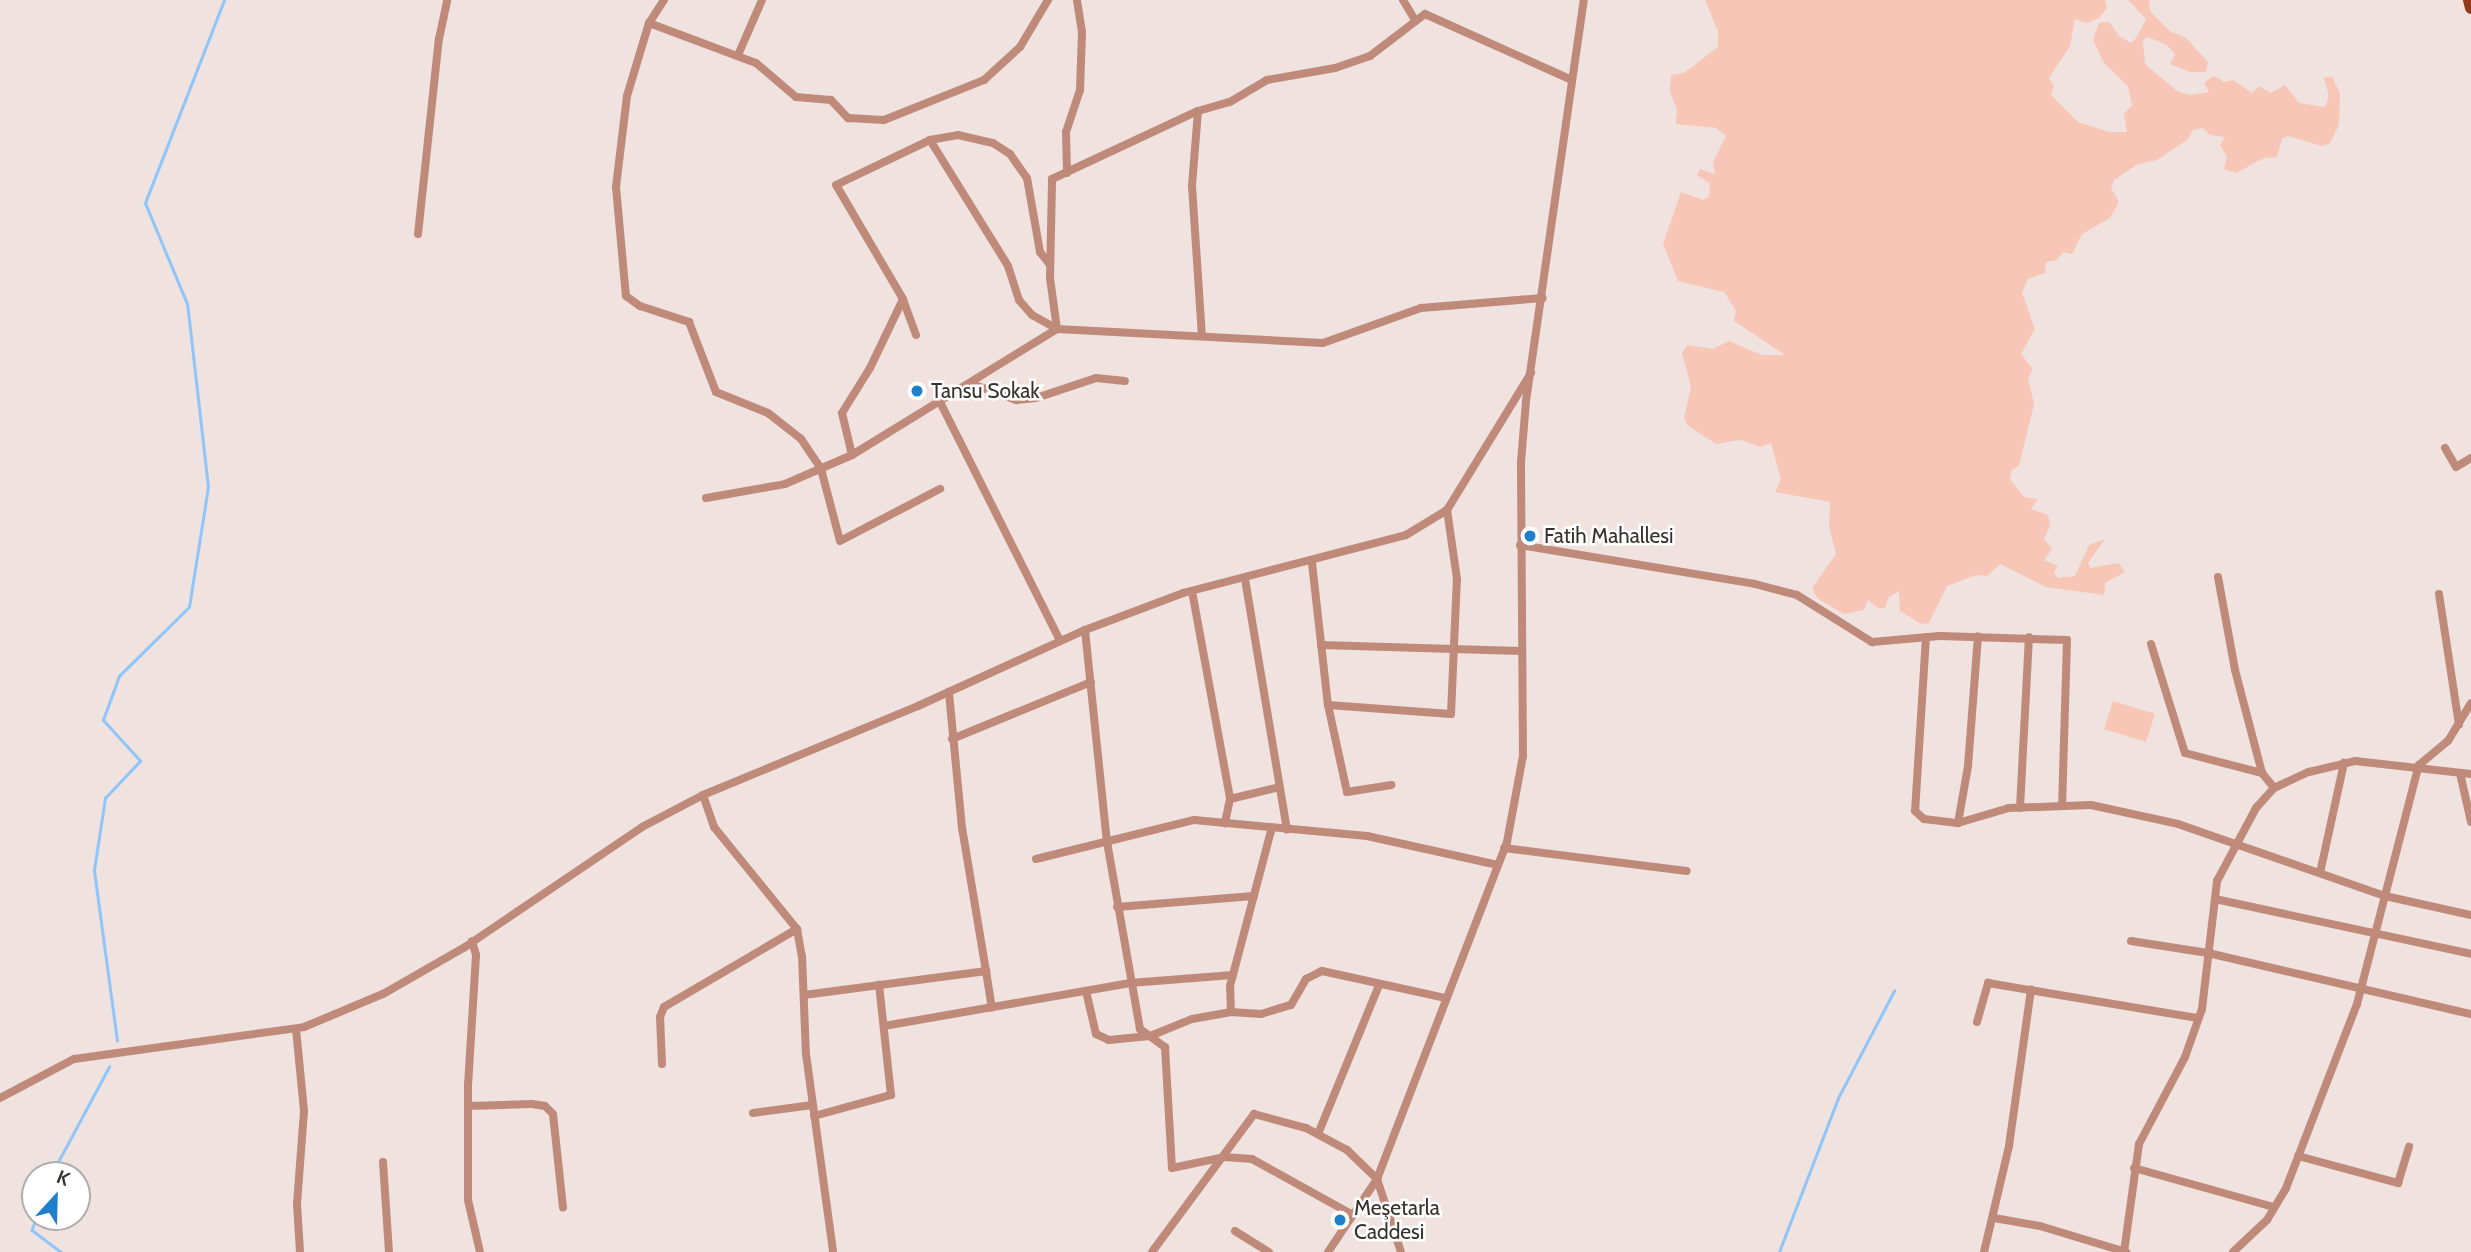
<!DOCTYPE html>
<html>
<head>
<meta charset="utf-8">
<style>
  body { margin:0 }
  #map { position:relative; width:2471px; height:1252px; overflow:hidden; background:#efe2df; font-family:Cabin,sans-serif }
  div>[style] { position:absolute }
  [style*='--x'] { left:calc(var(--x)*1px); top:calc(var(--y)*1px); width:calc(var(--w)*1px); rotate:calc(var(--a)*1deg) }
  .green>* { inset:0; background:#f7c6b7 }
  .stream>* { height:2.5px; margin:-1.25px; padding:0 1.25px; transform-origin:1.25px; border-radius:1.25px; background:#8fc5f9 }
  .street>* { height:8px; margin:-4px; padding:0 4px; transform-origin:4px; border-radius:4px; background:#bf8a7a }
  .primary>* { height:12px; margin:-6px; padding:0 6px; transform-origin:6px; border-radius:6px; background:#94391c }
  .dots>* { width:19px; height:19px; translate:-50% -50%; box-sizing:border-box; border:4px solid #fff; border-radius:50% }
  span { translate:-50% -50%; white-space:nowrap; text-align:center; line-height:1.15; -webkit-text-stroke:5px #fff; paint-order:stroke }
  .poi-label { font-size:21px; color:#373230 }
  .left { translate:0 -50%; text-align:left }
  .north { position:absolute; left:21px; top:1161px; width:70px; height:70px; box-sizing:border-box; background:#fff; border:2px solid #afadac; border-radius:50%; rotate:22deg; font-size:19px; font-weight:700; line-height:28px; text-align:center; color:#373230 }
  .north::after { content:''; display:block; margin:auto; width:24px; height:32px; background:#1e7fcb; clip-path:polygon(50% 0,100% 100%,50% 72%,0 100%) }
</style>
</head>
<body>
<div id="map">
  <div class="green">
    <i style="clip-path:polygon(1705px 0,2105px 0,2107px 8px,2099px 18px,2086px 23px,2075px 19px,2070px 46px,2049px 78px,2054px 86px,2051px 95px,2078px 122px,2109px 132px,2127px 132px,2124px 114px,2132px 105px,2128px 86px,2104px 63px,2093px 40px,2099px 23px,2109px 22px,2119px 36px,2131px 43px,2137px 37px,2146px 19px,2128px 0,2149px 0,2150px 11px,2171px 32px,2185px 37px,2208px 62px,2206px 72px,2190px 72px,2170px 64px,2175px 54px,2167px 45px,2148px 37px,2143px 40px,2145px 64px,2177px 91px,2189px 95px,2209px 92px,2204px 83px,2214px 76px,2224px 82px,2233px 80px,2252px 93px,2259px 86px,2271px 93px,2285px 85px,2299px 103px,2325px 107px,2329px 96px,2324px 77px,2332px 77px,2340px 93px,2339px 125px,2330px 143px,2322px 146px,2288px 136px,2282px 139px,2277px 157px,2264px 158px,2236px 173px,2224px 169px,2227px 157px,2220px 145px,2225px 137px,2210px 135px,2203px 128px,2193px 130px,2187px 140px,2157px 160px,2138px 164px,2114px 180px,2111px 188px,2119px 202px,2110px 218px,2082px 234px,2072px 254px,2063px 252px,2057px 260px,2046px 262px,2045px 273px,2028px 279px,2022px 293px,2035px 329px,2021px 354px,2033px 369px,2028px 378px,2034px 404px,2019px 466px,2012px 470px,2010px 479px,2024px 497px,2038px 499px,2031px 509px,2048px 515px,2050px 525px,2044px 539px,2052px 549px,2044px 560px,2058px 566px,2054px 573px,2058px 578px,2075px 576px,2089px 545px,2105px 539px,2088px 563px,2090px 568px,2119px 563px,2125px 572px,2105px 583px,2104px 595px,2046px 587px,2000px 564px,1987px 576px,1976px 575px,1947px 586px,1929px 623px,1921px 624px,1900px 611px,1899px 591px,1889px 597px,1885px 608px,1879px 609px,1868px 600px,1864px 610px,1844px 614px,1817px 598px,1812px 588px,1836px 554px,1829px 527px,1830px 502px,1775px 492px,1781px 479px,1771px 443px,1761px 447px,1740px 440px,1716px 444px,1687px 425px,1684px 417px,1691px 387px,1682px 353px,1687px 345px,1713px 349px,1729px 341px,1762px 355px,1785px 355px,1734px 321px,1736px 311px,1724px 292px,1678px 281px,1663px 244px,1681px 192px,1703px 200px,1709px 197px,1710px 184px,1697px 175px,1700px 169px,1715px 174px,1713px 162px,1726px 136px,1716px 128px,1676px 124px,1677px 109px,1670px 92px,1671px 75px,1684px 73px,1718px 47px,1718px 31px)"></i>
    <i style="clip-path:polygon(2113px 701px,2155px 714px,2146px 742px,2104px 729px)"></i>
  </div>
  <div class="stream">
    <i style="--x:117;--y:1041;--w:173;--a:-97.7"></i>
    <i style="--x:94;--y:870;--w:73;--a:-81.3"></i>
    <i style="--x:105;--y:798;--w:51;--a:-46.6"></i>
    <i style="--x:140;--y:761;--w:55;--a:-132.1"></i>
    <i style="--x:103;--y:720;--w:47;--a:-70"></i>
    <i style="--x:119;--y:676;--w:98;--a:-44.6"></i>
    <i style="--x:189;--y:607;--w:121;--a:-81"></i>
    <i style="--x:208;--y:487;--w:184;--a:-96.5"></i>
    <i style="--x:187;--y:304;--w:109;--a:-112.6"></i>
    <i style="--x:145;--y:203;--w:218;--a:-68.7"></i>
    <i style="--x:51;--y:1175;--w:123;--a:-61.8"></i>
    <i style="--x:37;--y:1217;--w:14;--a:111"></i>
    <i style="--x:32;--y:1230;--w:36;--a:37"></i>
    <i style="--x:1779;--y:1252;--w:165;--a:-69"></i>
    <i style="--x:1838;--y:1098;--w:121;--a:-62.4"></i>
  </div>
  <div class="street">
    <i style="--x:664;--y:0;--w:27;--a:123"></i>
    <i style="--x:649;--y:23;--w:76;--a:106.8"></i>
    <i style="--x:627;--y:96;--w:92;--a:96.9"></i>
    <i style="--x:616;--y:187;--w:109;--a:84.8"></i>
    <i style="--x:626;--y:296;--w:17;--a:36"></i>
    <i style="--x:640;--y:306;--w:52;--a:18.1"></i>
    <i style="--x:689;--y:322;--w:75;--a:68.9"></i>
    <i style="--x:716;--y:392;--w:56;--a:22"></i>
    <i style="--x:768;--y:413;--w:42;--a:38.2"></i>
    <i style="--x:801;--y:439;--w:36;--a:56"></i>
    <i style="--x:821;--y:469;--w:74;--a:75.2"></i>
    <i style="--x:840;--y:541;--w:113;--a:-27.5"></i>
    <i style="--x:1403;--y:0;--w:23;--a:59"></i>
    <i style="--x:649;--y:23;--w:114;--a:20.5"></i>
    <i style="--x:756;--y:63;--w:52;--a:40.4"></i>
    <i style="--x:796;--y:97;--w:35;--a:5"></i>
    <i style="--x:831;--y:100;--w:25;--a:47"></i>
    <i style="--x:848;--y:118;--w:36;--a:3"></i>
    <i style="--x:884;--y:120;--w:108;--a:-21.8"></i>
    <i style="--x:984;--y:80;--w:49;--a:-42.5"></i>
    <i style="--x:1020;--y:47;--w:55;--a:-59.2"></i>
    <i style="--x:738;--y:55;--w:60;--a:-66.4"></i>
    <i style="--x:1198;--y:111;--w:75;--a:94.6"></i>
    <i style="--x:1192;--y:186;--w:149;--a:86.2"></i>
    <i style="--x:930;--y:140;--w:148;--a:58.2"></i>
    <i style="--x:1008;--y:266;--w:36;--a:72"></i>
    <i style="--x:1019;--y:300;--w:20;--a:49"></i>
    <i style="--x:1032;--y:315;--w:29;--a:29"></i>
    <i style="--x:1057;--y:329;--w:266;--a:3"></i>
    <i style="--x:1323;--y:343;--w:104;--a:-19.7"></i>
    <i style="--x:1421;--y:308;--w:122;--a:-4.7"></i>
    <i style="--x:1067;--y:173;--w:41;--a:-91.4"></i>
    <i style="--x:1066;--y:132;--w:44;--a:-71.6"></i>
    <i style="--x:1080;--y:90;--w:58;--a:-88"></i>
    <i style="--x:1082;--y:32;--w:32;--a:-99"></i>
    <i style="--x:418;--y:234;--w:196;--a:-83.9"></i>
    <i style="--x:439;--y:39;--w:40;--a:-78"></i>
    <i style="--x:1057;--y:329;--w:51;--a:-97.8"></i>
    <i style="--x:1050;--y:278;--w:99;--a:-88.8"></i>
    <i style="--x:1052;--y:179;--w:161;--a:-25"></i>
    <i style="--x:1198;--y:111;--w:33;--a:-16"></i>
    <i style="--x:1230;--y:102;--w:43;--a:-30.7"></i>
    <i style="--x:1267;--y:80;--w:69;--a:-10"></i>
    <i style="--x:1335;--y:68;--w:37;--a:-19"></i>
    <i style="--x:1370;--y:56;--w:69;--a:-37.4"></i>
    <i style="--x:1425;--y:14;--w:161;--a:24.2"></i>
    <i style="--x:916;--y:335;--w:38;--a:-110"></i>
    <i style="--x:903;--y:299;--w:132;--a:-120.4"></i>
    <i style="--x:836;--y:185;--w:104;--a:-25.6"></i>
    <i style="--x:930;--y:140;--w:28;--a:-10"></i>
    <i style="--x:958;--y:135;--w:36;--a:13"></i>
    <i style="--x:993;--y:143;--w:20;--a:33"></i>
    <i style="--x:1010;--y:154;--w:29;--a:55"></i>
    <i style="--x:1027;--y:178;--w:75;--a:80"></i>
    <i style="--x:1040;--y:252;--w:16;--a:52"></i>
    <i style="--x:972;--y:384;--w:47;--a:20"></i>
    <i style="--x:1016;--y:400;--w:20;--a:-6"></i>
    <i style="--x:1036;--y:398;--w:63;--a:-18.4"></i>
    <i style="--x:1096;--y:378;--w:29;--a:6"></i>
    <i style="--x:941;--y:404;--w:265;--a:63.3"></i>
    <i style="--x:2445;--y:448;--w:22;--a:60"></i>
    <i style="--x:2456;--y:467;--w:17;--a:-31"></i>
    <i style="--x:852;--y:455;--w:43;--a:-103.4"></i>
    <i style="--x:842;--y:413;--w:53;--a:-58.1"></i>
    <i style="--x:870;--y:368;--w:76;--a:-64.4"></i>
    <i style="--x:706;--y:498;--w:80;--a:-10"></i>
    <i style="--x:785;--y:484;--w:73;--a:-23.4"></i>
    <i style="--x:852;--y:455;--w:241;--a:-31.6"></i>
    <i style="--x:1520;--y:545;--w:238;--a:9.4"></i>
    <i style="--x:1755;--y:584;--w:43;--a:14.7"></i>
    <i style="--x:1797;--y:595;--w:89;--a:32.1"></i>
    <i style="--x:1872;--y:642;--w:68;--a:-5"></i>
    <i style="--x:1940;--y:636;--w:127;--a:1.8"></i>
    <i style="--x:2067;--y:640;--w:166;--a:91.7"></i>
    <i style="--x:1312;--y:563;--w:143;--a:83.6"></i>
    <i style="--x:1328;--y:705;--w:89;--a:77.7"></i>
    <i style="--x:1347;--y:792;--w:45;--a:-9"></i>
    <i style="--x:2218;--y:577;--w:95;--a:79.6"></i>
    <i style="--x:2235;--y:670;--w:106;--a:75.3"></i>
    <i style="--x:2262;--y:773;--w:19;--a:51"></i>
    <i style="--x:1245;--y:579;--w:254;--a:80.5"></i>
    <i style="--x:1192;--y:591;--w:211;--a:79.6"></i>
    <i style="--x:1230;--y:799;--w:25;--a:102"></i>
    <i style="--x:2439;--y:594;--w:132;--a:81.3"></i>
    <i style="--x:1085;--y:630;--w:213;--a:84.1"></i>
    <i style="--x:1107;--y:842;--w:190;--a:80"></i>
    <i style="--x:1140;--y:1029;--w:31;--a:36"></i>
    <i style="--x:1165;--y:1047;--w:121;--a:86.7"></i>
    <i style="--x:1172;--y:1168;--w:53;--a:-11.9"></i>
    <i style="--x:1224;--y:1157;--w:28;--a:4"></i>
    <i style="--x:1252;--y:1159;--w:115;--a:29"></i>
    <i style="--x:1926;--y:637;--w:174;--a:93.6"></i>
    <i style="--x:1915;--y:811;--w:12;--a:42"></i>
    <i style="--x:1924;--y:819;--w:34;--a:7"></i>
    <i style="--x:1958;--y:823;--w:53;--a:-16.4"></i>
    <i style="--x:2009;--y:808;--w:82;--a:-2.1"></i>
    <i style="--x:2091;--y:805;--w:89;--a:12.3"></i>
    <i style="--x:2178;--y:824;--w:219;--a:19.2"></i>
    <i style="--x:2385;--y:896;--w:88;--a:12.5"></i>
    <i style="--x:2151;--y:644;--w:114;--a:72.7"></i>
    <i style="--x:2185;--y:753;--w:80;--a:14.6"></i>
    <i style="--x:1321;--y:645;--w:199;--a:1.7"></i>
    <i style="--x:1328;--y:705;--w:123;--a:4.2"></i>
    <i style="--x:1451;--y:714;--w:135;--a:-87.5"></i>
    <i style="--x:1457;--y:579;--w:70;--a:-98.2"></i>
    <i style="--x:952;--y:739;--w:150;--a:-22.3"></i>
    <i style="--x:2460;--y:773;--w:50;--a:77.3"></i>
    <i style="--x:703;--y:795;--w:34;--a:71"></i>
    <i style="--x:714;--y:827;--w:132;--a:50.9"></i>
    <i style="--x:797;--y:929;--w:27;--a:80"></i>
    <i style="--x:802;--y:956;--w:98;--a:87.7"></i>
    <i style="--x:806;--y:1054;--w:200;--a:82.2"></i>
    <i style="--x:1230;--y:799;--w:51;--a:-13.5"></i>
    <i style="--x:2020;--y:808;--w:171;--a:-87"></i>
    <i style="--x:1958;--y:823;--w:58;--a:-80"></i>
    <i style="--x:1968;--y:766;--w:130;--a:-85.6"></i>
    <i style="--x:1504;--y:848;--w:184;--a:7.2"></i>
    <i style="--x:1036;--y:859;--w:163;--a:-13.9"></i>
    <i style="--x:1194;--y:820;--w:174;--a:5.3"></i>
    <i style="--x:1367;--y:836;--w:134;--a:12.5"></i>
    <i style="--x:2320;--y:873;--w:113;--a:-77.7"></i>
    <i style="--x:2215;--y:899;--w:262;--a:12.1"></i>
    <i style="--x:1117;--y:907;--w:137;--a:-4.6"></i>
    <i style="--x:472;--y:941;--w:15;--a:74"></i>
    <i style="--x:476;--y:955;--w:129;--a:93.5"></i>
    <i style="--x:468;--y:1084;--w:116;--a:90"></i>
    <i style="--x:468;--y:1200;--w:53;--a:77"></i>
    <i style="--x:2131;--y:941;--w:78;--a:8.9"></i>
    <i style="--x:2208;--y:953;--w:270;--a:13.1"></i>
    <i style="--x:986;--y:971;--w:37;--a:81"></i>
    <i style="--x:1086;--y:991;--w:44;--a:76.9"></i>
    <i style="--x:1096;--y:1034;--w:14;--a:25"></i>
    <i style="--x:1109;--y:1040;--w:41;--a:-5.6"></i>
    <i style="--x:1150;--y:1036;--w:45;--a:-22"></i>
    <i style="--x:1192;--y:1019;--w:40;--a:-10"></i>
    <i style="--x:1231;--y:1012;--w:30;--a:4"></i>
    <i style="--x:1261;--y:1014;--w:31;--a:-17"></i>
    <i style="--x:1291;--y:1005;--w:30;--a:-60"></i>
    <i style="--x:1306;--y:979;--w:18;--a:-27"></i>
    <i style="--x:1322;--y:971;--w:127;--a:12.3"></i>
    <i style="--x:804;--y:995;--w:184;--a:-7.5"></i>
    <i style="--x:986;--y:971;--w:145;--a:-99.5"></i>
    <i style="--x:962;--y:828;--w:137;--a:-95.5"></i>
    <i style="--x:1231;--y:1012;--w:26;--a:-92"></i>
    <i style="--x:1230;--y:986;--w:164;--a:-75.2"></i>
    <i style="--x:1977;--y:1022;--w:41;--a:-74.2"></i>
    <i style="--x:1988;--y:983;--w:213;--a:9.5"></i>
    <i style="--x:884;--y:1026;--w:250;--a:-9.9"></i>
    <i style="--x:1130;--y:983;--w:103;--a:-4.4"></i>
    <i style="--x:296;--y:1029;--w:82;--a:84.4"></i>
    <i style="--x:304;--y:1111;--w:93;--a:94.3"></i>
    <i style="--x:297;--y:1204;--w:48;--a:86.4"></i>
    <i style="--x:662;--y:1064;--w:47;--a:-92.4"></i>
    <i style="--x:660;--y:1017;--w:11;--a:-68"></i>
    <i style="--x:664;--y:1007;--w:154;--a:-30.4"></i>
    <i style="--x:0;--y:1098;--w:84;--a:-27.8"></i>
    <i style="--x:74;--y:1059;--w:232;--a:-7.9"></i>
    <i style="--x:304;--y:1027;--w:86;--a:-22.7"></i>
    <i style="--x:383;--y:994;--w:95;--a:-29.8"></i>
    <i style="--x:465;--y:947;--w:214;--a:-34.1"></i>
    <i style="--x:642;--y:827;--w:69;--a:-27.7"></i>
    <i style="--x:703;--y:795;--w:233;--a:-22.5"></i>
    <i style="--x:918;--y:706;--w:183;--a:-24.5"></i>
    <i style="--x:1085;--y:630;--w:105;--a:-20.7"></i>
    <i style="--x:1183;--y:593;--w:230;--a:-14.6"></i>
    <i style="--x:1406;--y:535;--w:48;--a:-31.4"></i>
    <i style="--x:1447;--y:510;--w:161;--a:-58.5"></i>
    <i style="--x:468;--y:1106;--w:64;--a:-1.8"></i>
    <i style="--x:532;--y:1104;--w:13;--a:9"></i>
    <i style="--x:545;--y:1106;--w:11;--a:45"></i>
    <i style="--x:553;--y:1114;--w:94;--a:83.9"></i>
    <i style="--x:753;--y:1113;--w:60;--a:-7.7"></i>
    <i style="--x:814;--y:1116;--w:80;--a:-15.3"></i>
    <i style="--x:891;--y:1095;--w:111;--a:-96.2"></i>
    <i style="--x:1318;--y:1134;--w:161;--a:-67.7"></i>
    <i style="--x:2298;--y:1156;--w:104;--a:15.1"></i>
    <i style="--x:2398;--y:1183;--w:38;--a:-73"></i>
    <i style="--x:383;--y:1162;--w:90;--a:86.2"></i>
    <i style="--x:2134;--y:1168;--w:145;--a:15.6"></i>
    <i style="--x:1994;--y:1218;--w:47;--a:9.9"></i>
    <i style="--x:2040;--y:1226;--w:90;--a:16.8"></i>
    <i style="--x:1235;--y:1231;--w:40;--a:32"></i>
    <i style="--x:1152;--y:1252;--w:172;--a:-53.5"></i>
    <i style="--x:1254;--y:1114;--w:54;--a:15.1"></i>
    <i style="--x:1306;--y:1128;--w:47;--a:28.2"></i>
    <i style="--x:1347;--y:1150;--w:42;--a:44"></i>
    <i style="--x:1377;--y:1179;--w:77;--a:71.8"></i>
    <i style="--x:1328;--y:1252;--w:88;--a:-56.1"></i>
    <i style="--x:1377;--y:1179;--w:361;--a:-68.9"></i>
    <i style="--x:1507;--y:842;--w:87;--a:-79.5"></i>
    <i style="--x:1523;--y:756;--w:294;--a:-90.4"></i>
    <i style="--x:1521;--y:462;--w:61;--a:-85.3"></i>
    <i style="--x:1526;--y:401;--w:405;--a:-81.8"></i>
    <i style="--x:1984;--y:1252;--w:109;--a:-76.7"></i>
    <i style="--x:2009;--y:1146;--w:158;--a:-82"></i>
    <i style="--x:2124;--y:1252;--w:109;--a:-82.1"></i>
    <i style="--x:2139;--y:1144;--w:98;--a:-62.1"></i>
    <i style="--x:2185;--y:1057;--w:51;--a:-70.5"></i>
    <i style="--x:2202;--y:1009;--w:129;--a:-83.3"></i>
    <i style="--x:2217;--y:881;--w:83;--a:-61.9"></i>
    <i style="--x:2256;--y:808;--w:27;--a:-48"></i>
    <i style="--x:2274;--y:788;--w:38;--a:-25"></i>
    <i style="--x:2309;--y:772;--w:47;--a:-13.4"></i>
    <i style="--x:2355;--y:761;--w:117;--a:6.4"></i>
    <i style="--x:2233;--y:1252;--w:47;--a:-43.3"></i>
    <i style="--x:2267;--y:1220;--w:37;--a:-59"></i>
    <i style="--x:2286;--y:1188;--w:197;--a:-68.9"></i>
    <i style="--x:2357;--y:1004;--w:247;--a:-75.5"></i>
    <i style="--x:2419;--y:765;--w:38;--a:-40"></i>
    <i style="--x:2448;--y:741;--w:44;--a:-58.8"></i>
  </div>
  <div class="primary">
    <i style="--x:2469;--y:0;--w:8;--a:76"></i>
  </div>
  <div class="dots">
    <i style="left:917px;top:391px;background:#1e7fcb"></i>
    <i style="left:1530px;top:536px;background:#1e7fcb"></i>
    <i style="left:1340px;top:1220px;background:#1e7fcb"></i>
  </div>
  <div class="poi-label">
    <span class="left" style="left:931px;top:391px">Tansu Sokak</span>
    <span class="left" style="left:1544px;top:536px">Fatih Mahallesi</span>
    <span class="left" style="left:1354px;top:1220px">Meşetarla<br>Caddesi</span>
  </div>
  <div class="north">K</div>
</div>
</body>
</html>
